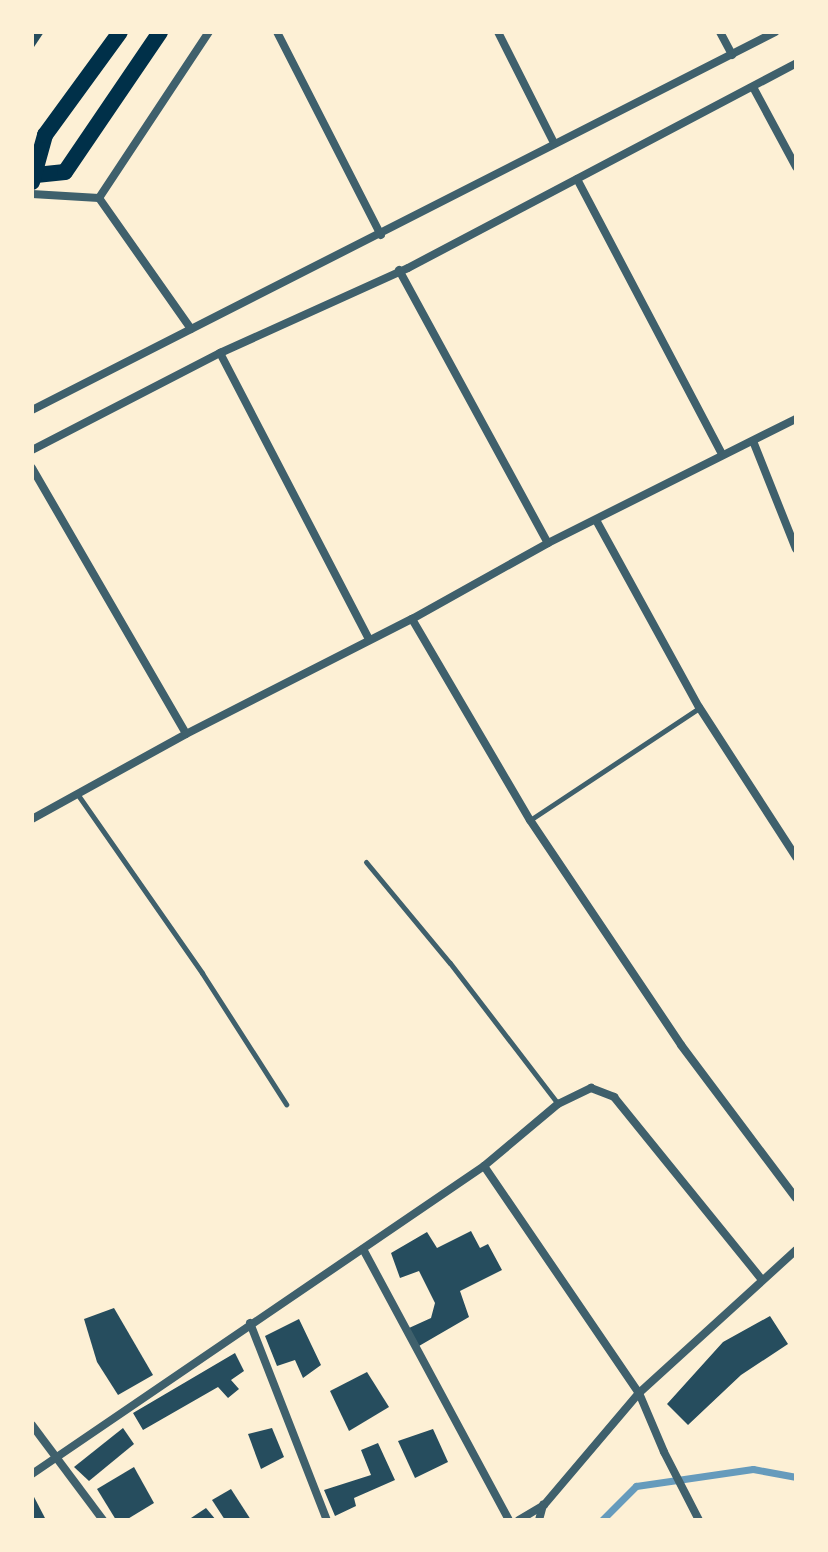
<!DOCTYPE html>
<html>
<head>
<meta charset="utf-8">
<style>
  body { margin:0 }
  #map { position:relative; width:828px; height:1552px; overflow:hidden; background:#fdf0d5; font-family:Raleway,sans-serif }
  div>[style] { position:absolute }
  [style*='--x'] { left:calc(var(--x)*1px); top:calc(var(--y)*1px); width:calc(var(--w)*1px); rotate:calc(var(--a)*1deg) }
  .stream>* { height:7px; margin:-3.5px; padding:0 3.5px; transform-origin:3.5px; border-radius:3.5px; background:#669bbc }
  .building>* { inset:0; background:#264d5e }
  .service>* { height:5px; margin:-2.5px; padding:0 2.5px; transform-origin:2.5px; border-radius:2.5px; background:#3f606c }
  .minor>* { height:8px; margin:-4px; padding:0 4px; transform-origin:4px; border-radius:4px; background:#3f606c }
  .secondary>* { height:16px; margin:-8px; padding:0 8px; transform-origin:8px; border-radius:8px; background:#003049 }
  span { translate:-50% -50%; white-space:nowrap; text-align:center; line-height:1.15; -webkit-text-stroke:6px #fdf0d5; paint-order:stroke }
  .frame { position:absolute; inset:0; border:34px solid #fdf0d5; pointer-events:none }
</style>
</head>
<body>
<div id="map">
  <div class="stream">
    <i style="--x:602;--y:1520;--w:48;--a:-45"></i>
    <i style="--x:636;--y:1486;--w:118;--a:-8.3"></i>
    <i style="--x:753;--y:1469;--w:44;--a:10.5"></i>
  </div>
  <div class="building">
    <i style="clip-path:polygon(32px 32px,44px 32px,32px 50px)"></i>
    <i style="clip-path:polygon(471px 1231px,480px 1248px,488px 1244px,502px 1270px,460px 1291px,469px 1317px,419px 1346px,409px 1328px,431px 1318px,435px 1303px,419px 1271px,400px 1278px,391px 1253px,427px 1232px,437px 1248px)"></i>
    <i style="clip-path:polygon(114px 1308px,153px 1375px,118px 1395px,97px 1362px,84px 1319px)"></i>
    <i style="clip-path:polygon(770px 1316px,788px 1344px,741px 1375px,688px 1425px,667px 1404px,723px 1342px)"></i>
    <i style="clip-path:polygon(299px 1319px,321px 1365px,303px 1378px,295px 1360px,277px 1366px,265px 1336px)"></i>
    <i style="clip-path:polygon(235px 1353px,244px 1371px,231px 1380px,239px 1389px,228px 1398px,218px 1387px,143px 1430px,133px 1413px)"></i>
    <i style="clip-path:polygon(367px 1372px,389px 1407px,349px 1431px,330px 1391px)"></i>
    <i style="clip-path:polygon(123px 1428px,134px 1444px,89px 1481px,74px 1467px)"></i>
    <i style="clip-path:polygon(272px 1428px,284px 1457px,261px 1469px,248px 1434px)"></i>
    <i style="clip-path:polygon(433px 1429px,448px 1462px,415px 1478px,398px 1441px)"></i>
    <i style="clip-path:polygon(378px 1443px,395px 1480px,354px 1498px,356px 1506px,335px 1516px,324px 1490px,371px 1475px,361px 1450px)"></i>
    <i style="clip-path:polygon(134px 1467px,154px 1503px,126px 1520px,116px 1520px,97px 1489px)"></i>
    <i style="clip-path:polygon(231px 1489px,251px 1520px,225px 1520px,212px 1500px)"></i>
    <i style="clip-path:polygon(32px 1493px,46px 1520px,32px 1520px)"></i>
    <i style="clip-path:polygon(206px 1508px,216px 1520px,188px 1520px)"></i>
  </div>
  <div class="service">
    <i style="--x:78;--y:795;--w:217;--a:55.1"></i>
    <i style="--x:202;--y:973;--w:156;--a:57.3"></i>
    <i style="--x:530;--y:820;--w:203;--a:-33.5"></i>
    <i style="--x:366;--y:862;--w:131;--a:50.3"></i>
    <i style="--x:450;--y:963;--w:178;--a:52.5"></i>
  </div>
  <div class="minor">
    <i style="--x:277;--y:32;--w:228;--a:62.9"></i>
    <i style="--x:498;--y:32;--w:124;--a:63.2"></i>
    <i style="--x:720;--y:32;--w:26;--a:62"></i>
    <i style="--x:753;--y:87;--w:91;--a:61.7"></i>
    <i style="--x:577;--y:179;--w:311;--a:62.2"></i>
    <i style="--x:32;--y:194;--w:67;--a:3.4"></i>
    <i style="--x:99;--y:198;--w:160;--a:54.9"></i>
    <i style="--x:99;--y:198;--w:199;--a:-56.5"></i>
    <i style="--x:399;--y:270;--w:311;--a:61.4"></i>
    <i style="--x:220;--y:353;--w:322;--a:62.5"></i>
    <i style="--x:32;--y:410;--w:834;--a:-26.96"></i>
    <i style="--x:753;--y:441;--w:116;--a:68.3"></i>
    <i style="--x:32;--y:450;--w:212;--a:-27.3"></i>
    <i style="--x:220;--y:353;--w:206;--a:-24.3"></i>
    <i style="--x:408;--y:268;--w:439;--a:-27.8"></i>
    <i style="--x:32;--y:468;--w:307;--a:59.9"></i>
    <i style="--x:596;--y:520;--w:213;--a:61.2"></i>
    <i style="--x:699;--y:707;--w:179;--a:57.1"></i>
    <i style="--x:412;--y:619;--w:233;--a:59.6"></i>
    <i style="--x:530;--y:820;--w:271;--a:56.1"></i>
    <i style="--x:681;--y:1045;--w:191;--a:53.1"></i>
    <i style="--x:32;--y:819;--w:176;--a:-28.9"></i>
    <i style="--x:186;--y:734;--w:254;--a:-27"></i>
    <i style="--x:412;--y:619;--w:156;--a:-29.2"></i>
    <i style="--x:548;--y:543;--w:277;--a:-26.6"></i>
    <i style="--x:484;--y:1166;--w:275;--a:55.7"></i>
    <i style="--x:639;--y:1393;--w:64;--a:67"></i>
    <i style="--x:664;--y:1452;--w:76;--a:62.8"></i>
    <i style="--x:363;--y:1249;--w:308;--a:61.7"></i>
    <i style="--x:250;--y:1323;--w:212;--a:68.7"></i>
    <i style="--x:32;--y:1425;--w:119;--a:53.2"></i>
    <i style="--x:32;--y:1474;--w:547;--a:-34.27"></i>
    <i style="--x:484;--y:1166;--w:97;--a:-40"></i>
    <i style="--x:558;--y:1104;--w:37;--a:-26"></i>
    <i style="--x:591;--y:1088;--w:25;--a:21"></i>
    <i style="--x:614;--y:1097;--w:235;--a:51"></i>
    <i style="--x:519;--y:1520;--w:29;--a:-31"></i>
    <i style="--x:544;--y:1505;--w:147;--a:-49.7"></i>
    <i style="--x:639;--y:1393;--w:212;--a:-42.3"></i>
    <i style="--x:539;--y:1520;--w:16;--a:-75"></i>
  </div>
  <div class="secondary">
    <i style="--x:36;--y:175;--w:29;--a:-6"></i>
    <i style="--x:65;--y:172;--w:169;--a:-55.8"></i>
    <i style="--x:32;--y:182;--w:49;--a:-74.5"></i>
    <i style="--x:45;--y:135;--w:127;--a:-53.9"></i>
  </div>
  <div class="frame"></div>
</div>
</body>
</html>
